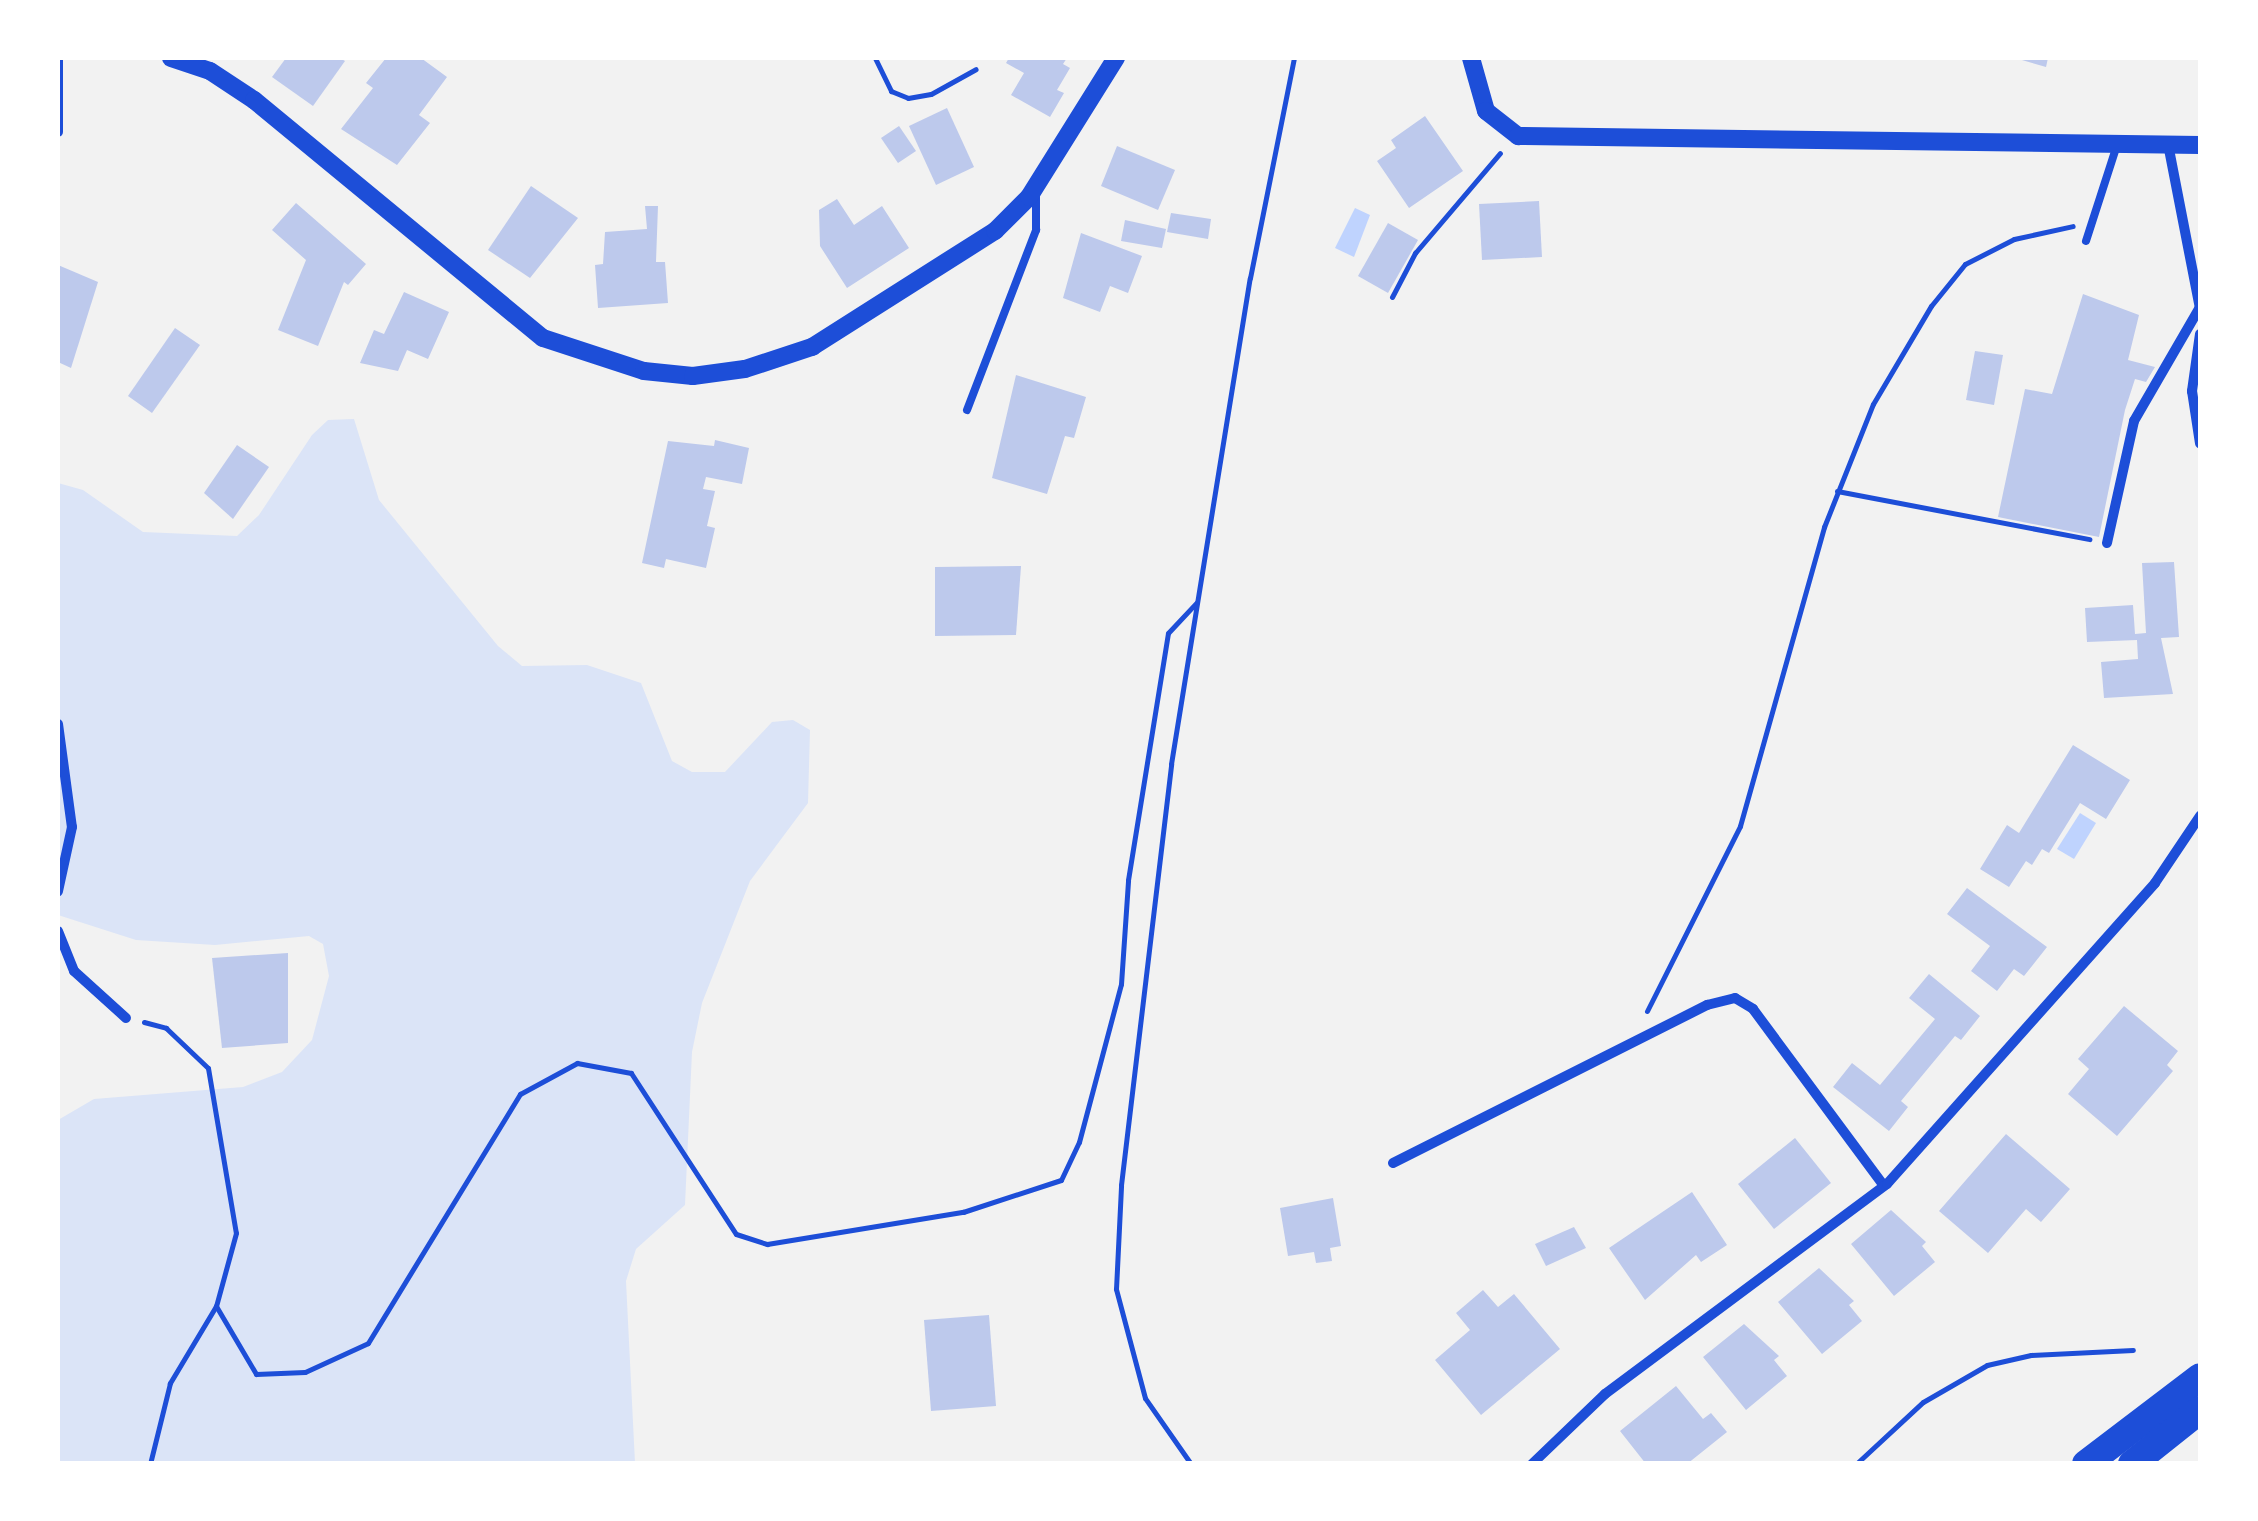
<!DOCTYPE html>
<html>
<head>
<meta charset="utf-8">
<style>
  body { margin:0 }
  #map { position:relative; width:2258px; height:1521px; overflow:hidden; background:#f2f2f2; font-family:Spectral,serif }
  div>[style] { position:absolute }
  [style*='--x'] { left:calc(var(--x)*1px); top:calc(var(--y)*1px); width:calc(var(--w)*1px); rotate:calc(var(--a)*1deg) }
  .green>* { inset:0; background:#dbe4f7 }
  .water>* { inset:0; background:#bfd3fe }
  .building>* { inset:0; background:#bdc9ec }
  .path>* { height:5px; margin:-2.5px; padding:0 2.5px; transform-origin:2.5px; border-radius:2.5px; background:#1d4ed8 }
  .service>* { height:8px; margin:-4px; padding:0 4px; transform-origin:4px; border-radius:4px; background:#1d4ed8 }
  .minor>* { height:10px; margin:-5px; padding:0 5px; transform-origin:5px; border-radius:5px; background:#1d4ed8 }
  .tertiary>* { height:18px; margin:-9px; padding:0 9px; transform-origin:9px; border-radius:9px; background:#1d4ed8 }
  .trunk>* { height:28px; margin:-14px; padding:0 14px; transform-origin:14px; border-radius:14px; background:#1d4ed8 }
  span { translate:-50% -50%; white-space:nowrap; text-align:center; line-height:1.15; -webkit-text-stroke:10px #fff; paint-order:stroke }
  .frame { position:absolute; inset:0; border:60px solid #fff; pointer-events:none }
</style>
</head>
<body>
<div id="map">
  <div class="green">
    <i style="clip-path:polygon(354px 419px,379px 500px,498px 646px,522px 666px,587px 665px,641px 683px,672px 761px,692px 772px,725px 772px,772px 722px,793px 720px,810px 730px,808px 803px,750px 881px,702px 1003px,692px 1052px,685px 1205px,636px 1249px,626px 1281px,635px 1463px,58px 1463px,58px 1120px,94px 1099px,243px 1087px,282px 1072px,312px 1040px,329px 976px,323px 944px,309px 936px,215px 945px,136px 940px,58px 915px,58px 483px,83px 490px,143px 532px,237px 536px,259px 515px,312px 435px,328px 420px)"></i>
  </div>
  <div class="water">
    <i style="clip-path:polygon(1355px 208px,1370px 215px,1354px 257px,1335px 248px)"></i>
    <i style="clip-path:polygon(2080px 813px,2096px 823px,2074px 859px,2057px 849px)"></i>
  </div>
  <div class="building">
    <i style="clip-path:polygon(286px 58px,340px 58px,345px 61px,313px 106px,272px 77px)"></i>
    <i style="clip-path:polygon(386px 58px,421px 58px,447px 77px,419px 115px,430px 123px,397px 165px,341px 129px,373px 88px,366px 83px)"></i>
    <i style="clip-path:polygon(1009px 58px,1067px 58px,1063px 64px,1070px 68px,1057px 90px,1064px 93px,1050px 117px,1011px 95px,1024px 73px,1006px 63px)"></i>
    <i style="clip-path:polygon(2015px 58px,2048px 58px,2046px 67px)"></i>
    <i style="clip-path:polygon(947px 108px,974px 167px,936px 185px,909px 126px)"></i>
    <i style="clip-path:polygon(1425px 116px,1463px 171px,1409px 208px,1377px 161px,1396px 148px,1391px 140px)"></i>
    <i style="clip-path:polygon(899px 126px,916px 151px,898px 163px,881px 138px)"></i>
    <i style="clip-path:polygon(1117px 146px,1175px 170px,1158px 210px,1101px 186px)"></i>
    <i style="clip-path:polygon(531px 186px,578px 218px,530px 278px,488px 250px)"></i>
    <i style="clip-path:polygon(837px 199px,854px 225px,882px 206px,909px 248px,847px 288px,820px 246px,819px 210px)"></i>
    <i style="clip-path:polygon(1539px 201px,1542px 257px,1482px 260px,1479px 204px)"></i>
    <i style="clip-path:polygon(296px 203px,366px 264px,348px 285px,344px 282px,318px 346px,278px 330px,306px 260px,272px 230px)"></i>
    <i style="clip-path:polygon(645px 206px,658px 206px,656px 262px,665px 262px,668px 303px,598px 308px,595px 265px,603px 264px,605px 232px,647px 229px)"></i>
    <i style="clip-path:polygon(1171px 213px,1211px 219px,1208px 239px,1167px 232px)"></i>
    <i style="clip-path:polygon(1125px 220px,1166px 229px,1162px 248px,1121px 241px)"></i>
    <i style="clip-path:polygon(1388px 223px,1418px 240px,1388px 293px,1358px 276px)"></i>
    <i style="clip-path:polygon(1081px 233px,1142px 256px,1128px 293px,1110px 286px,1100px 312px,1063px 298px)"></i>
    <i style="clip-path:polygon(58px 265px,98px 282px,71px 368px,58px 362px)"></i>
    <i style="clip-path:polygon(404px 292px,449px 312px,428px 359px,407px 350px,398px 371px,360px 363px,374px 330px,384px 334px)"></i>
    <i style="clip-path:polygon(2083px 294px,2139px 315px,2128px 360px,2155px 367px,2146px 382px,2135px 379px,2125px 410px,2099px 537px,1998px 517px,2025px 389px,2052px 394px)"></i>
    <i style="clip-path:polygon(175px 328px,200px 345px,152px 413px,128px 396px)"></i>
    <i style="clip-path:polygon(1975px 351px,2003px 355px,1994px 405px,1966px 400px)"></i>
    <i style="clip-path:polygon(1016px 375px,1086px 397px,1074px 438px,1065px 436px,1047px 494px,992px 478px)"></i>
    <i style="clip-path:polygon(715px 440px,749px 448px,742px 484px,706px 477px,703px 489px,715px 491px,707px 526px,715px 528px,706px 568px,666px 559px,664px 568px,642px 563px,668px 441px,714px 446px)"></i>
    <i style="clip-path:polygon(237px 445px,269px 467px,233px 519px,204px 493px)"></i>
    <i style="clip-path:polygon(2174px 562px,2179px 637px,2161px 638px,2173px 694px,2104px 698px,2101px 662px,2138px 659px,2137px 640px,2087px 642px,2085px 608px,2133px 605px,2135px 634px,2146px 633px,2142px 563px)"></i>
    <i style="clip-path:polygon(1021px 566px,1016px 635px,935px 636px,935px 567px)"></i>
    <i style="clip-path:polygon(2073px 745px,2130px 780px,2106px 819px,2080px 803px,2049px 853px,2042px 849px,2032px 865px,2026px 861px,2009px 887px,1980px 869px,2007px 825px,2019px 833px)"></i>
    <i style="clip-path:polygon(1967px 888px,2047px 947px,2024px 976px,2014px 969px,1997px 991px,1971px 971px,1990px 946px,1947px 914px)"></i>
    <i style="clip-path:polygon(288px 953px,288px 1043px,222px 1048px,212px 958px)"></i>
    <i style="clip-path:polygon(1929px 974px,1980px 1016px,1961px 1040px,1955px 1036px,1901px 1101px,1908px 1107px,1889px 1131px,1833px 1087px,1852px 1063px,1880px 1085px,1935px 1019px,1909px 998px)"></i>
    <i style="clip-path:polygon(2124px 1006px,2178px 1051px,2167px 1065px,2173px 1071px,2117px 1136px,2068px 1094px,2089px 1069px,2078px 1059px)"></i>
    <i style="clip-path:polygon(2006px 1134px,2070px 1189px,2041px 1222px,2026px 1209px,1988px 1253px,1939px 1211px)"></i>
    <i style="clip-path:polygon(1795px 1138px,1831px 1183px,1774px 1229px,1738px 1184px)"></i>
    <i style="clip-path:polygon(1692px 1192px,1727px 1245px,1701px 1262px,1696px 1255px,1645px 1300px,1609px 1248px)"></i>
    <i style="clip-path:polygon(1333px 1198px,1341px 1246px,1330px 1248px,1332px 1261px,1316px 1263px,1314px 1252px,1288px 1256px,1280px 1208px)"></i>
    <i style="clip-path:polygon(1891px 1210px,1926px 1242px,1922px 1246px,1935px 1262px,1894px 1296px,1851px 1244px)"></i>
    <i style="clip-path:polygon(1574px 1227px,1586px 1248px,1546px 1266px,1535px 1244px)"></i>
    <i style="clip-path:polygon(1819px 1268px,1854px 1301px,1849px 1305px,1862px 1321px,1822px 1354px,1778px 1302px)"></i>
    <i style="clip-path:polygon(1483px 1290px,1498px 1307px,1514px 1294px,1560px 1349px,1481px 1415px,1435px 1360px,1470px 1330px,1456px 1313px)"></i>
    <i style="clip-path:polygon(989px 1315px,996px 1406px,931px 1411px,924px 1320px)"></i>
    <i style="clip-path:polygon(1744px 1324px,1779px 1356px,1774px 1360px,1787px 1376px,1746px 1410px,1703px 1357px)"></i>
    <i style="clip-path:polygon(1676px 1386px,1703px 1419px,1711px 1413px,1727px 1432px,1687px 1464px,1646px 1464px,1620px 1431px)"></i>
  </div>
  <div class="path">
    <i style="--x:875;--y:58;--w:37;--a:64"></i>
    <i style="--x:891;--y:91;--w:18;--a:22"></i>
    <i style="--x:908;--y:98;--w:23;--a:-10"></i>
    <i style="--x:931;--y:94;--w:51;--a:-29.1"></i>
    <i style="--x:1392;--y:297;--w:50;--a:-62.4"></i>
    <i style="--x:1415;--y:253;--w:131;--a:-49.6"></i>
    <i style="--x:1837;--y:491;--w:257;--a:10.8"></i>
    <i style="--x:1647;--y:1011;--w:207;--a:-63.3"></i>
    <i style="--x:1740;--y:826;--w:311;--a:-74.3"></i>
    <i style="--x:1824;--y:527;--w:132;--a:-68.3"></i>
    <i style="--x:1873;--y:404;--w:114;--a:-59.4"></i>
    <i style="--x:1931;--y:306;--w:54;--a:-51"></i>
    <i style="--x:1965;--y:264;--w:55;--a:-27"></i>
    <i style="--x:2014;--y:239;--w:60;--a:-12.4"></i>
    <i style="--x:144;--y:1022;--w:23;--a:15"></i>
    <i style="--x:166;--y:1028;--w:58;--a:43.6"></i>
    <i style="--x:208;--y:1068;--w:167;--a:80.4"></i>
    <i style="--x:236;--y:1233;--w:76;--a:105.3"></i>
    <i style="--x:216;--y:1306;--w:90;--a:120.9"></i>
    <i style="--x:170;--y:1383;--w:83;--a:103.9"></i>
    <i style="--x:216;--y:1306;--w:79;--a:59.5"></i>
    <i style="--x:256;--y:1374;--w:49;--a:-2.3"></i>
    <i style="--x:305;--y:1372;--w:69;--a:-24.7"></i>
    <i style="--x:368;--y:1343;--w:292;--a:-58.6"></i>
    <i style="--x:520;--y:1094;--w:65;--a:-28.5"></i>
    <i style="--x:577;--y:1063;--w:55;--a:10.5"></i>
    <i style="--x:631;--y:1073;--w:192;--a:56.9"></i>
    <i style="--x:736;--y:1234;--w:33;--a:18"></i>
    <i style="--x:767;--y:1244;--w:199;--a:-9.3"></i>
    <i style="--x:963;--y:1212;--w:103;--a:-18.1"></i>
    <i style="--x:1061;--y:1180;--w:42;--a:-64.7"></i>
    <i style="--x:1079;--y:1142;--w:163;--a:-75.1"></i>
    <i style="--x:1121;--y:984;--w:104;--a:-86.1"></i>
    <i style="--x:1128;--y:880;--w:250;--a:-80.8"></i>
    <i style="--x:1168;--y:633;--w:42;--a:-46.9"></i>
    <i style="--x:1191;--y:1464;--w:80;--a:-124.9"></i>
    <i style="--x:1145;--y:1398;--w:113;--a:-104.9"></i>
    <i style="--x:1116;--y:1289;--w:104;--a:-87.2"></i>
    <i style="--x:1121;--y:1185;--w:424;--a:-83.2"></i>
    <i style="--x:1171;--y:764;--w:492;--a:-80.8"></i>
    <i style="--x:1250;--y:278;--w:224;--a:-78.7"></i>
    <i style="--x:1856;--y:1464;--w:91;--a:-42.8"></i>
    <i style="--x:1923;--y:1402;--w:74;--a:-30"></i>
    <i style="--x:1987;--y:1365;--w:45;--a:-12.8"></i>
    <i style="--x:2031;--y:1355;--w:102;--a:-2.8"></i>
  </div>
  <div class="service">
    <i style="--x:2086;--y:241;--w:101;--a:-72.1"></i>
    <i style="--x:967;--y:410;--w:193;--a:-69"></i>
    <i style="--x:1036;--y:230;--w:42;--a:-90"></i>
  </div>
  <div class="minor">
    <i style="--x:58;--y:132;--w:74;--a:-90"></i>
    <i style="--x:2168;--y:144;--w:168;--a:79"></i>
    <i style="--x:2200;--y:334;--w:58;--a:98"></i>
    <i style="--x:2192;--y:391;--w:53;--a:81.3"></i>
    <i style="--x:2107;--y:543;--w:125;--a:-77.5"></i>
    <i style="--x:2134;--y:421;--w:132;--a:-59.9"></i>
    <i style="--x:58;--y:724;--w:104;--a:82.3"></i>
    <i style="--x:72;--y:827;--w:66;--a:102.3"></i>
    <i style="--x:58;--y:931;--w:43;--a:68.2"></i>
    <i style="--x:74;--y:971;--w:70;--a:42.1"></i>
    <i style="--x:1393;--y:1163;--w:352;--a:-26.7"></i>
    <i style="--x:1707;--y:1005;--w:29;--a:-14"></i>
    <i style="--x:1735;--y:998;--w:21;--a:31"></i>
    <i style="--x:1753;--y:1009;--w:220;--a:53.5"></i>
    <i style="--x:1532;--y:1464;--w:101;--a:-43.8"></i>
    <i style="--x:1605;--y:1394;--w:352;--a:-36.7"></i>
    <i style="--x:1887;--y:1184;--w:403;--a:-48.3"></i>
    <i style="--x:2155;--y:883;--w:81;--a:-56.1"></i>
  </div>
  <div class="tertiary">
    <i style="--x:171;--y:58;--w:41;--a:18.4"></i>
    <i style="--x:210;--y:71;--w:53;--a:33.4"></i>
    <i style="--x:254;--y:100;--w:374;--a:39.5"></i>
    <i style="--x:543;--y:338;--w:106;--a:18.1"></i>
    <i style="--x:644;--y:371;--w:49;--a:5.8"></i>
    <i style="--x:693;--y:376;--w:52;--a:-7.7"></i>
    <i style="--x:745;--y:369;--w:71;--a:-18.2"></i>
    <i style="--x:812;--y:347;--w:217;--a:-32.4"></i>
    <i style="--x:995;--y:231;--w:48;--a:-45"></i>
    <i style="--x:1029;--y:197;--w:164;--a:-58"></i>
    <i style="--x:1471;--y:58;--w:55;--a:74.2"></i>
    <i style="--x:1486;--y:111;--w:41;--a:38"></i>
    <i style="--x:1518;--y:136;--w:682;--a:0.76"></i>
  </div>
  <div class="trunk">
    <i style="--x:2086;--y:1464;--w:143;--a:-37.3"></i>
    <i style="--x:2132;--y:1464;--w:87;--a:-38.5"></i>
  </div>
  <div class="frame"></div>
</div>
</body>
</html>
